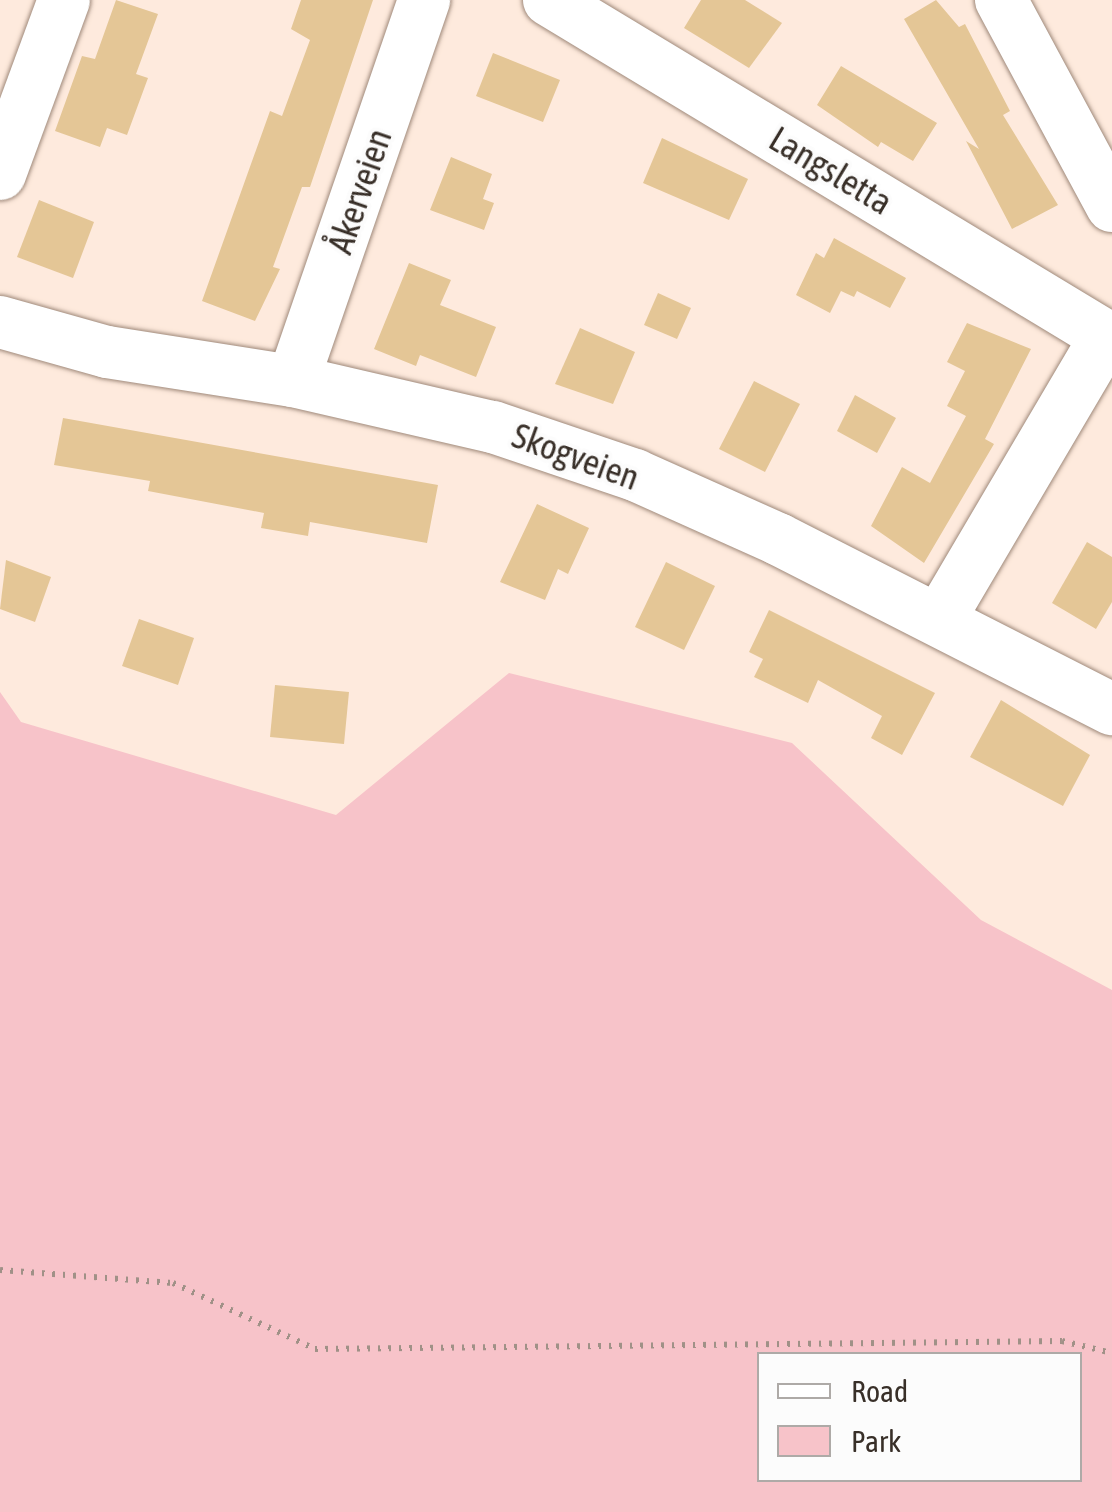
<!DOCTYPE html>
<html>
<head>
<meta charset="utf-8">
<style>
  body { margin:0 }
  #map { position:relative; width:1112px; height:1512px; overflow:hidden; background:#feeadd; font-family:"Asap Condensed",sans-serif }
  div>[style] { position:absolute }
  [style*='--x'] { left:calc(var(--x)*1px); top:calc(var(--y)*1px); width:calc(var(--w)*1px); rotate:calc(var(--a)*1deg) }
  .green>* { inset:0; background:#f7c3c9 }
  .building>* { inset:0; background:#e4c696 }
  .path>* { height:6px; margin-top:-3px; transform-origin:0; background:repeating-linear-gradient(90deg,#a09187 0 2.5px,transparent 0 10.5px) }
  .roads { filter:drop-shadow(0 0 2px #9f897a) drop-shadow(0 0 2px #9f897a) }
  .minor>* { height:52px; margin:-26px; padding:0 26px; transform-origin:26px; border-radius:26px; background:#fff }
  span { translate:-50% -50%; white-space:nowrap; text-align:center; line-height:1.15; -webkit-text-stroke:8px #fcfcfc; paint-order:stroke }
  .street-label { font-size:35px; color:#382f28 }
  .legend { position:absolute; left:757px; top:1352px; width:325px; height:130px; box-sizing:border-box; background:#fcfcfc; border:2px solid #aeaaa7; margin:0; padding:12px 18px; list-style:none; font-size:30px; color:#382f28 }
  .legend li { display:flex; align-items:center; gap:20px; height:50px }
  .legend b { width:50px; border:2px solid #aeaaa7 }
</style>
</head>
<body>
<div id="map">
  <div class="green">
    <i style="clip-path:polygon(evenodd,509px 673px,792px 743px,981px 920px,1112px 990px,1112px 1512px,0 1512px,0 692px,21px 722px,336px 815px,509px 673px,760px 1354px,1080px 1354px,1080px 1480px,760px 1480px,760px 1354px)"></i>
  </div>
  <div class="building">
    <i style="clip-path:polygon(116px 0,158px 14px,136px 74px,148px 78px,127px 135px,107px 128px,100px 147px,55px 131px,82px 56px,95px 59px)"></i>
    <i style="clip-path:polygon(301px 0,373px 0,310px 187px,302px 187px,273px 267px,280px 269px,255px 321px,202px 301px,270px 111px,282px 116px,310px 40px,291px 29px)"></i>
    <i style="clip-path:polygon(701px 0,745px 0,782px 23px,749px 68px,684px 28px)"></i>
    <i style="clip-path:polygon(936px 0,959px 27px,965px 24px,1010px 111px,1003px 115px,1058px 205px,1012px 229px,966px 141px,979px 149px,904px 19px)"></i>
    <i style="clip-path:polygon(493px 53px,560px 80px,543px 122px,476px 96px)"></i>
    <i style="clip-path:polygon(841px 66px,937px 123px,913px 161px,881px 142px,878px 147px,817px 105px)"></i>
    <i style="clip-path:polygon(662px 138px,748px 179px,729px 220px,643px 183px)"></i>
    <i style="clip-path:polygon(451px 157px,492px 174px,483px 199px,494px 203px,484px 230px,430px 210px)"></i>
    <i style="clip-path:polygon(39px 200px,94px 222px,73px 278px,17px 257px)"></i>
    <i style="clip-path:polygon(834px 238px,906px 278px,890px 308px,857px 291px,854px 297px,841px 291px,830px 313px,796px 295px,816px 253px,824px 258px)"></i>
    <i style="clip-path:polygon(409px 263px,451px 280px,440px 305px,496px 327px,476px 377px,420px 355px,416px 366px,374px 349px)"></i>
    <i style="clip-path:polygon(658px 293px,691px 308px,677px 339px,644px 325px)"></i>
    <i style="clip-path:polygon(967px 323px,1031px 349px,985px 439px,994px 444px,924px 563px,871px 526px,902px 467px,930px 483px,966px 416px,947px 406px,965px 371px,947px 362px)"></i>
    <i style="clip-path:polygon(580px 328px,635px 352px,613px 404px,555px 384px)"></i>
    <i style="clip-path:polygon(754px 381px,800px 404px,765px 472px,719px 449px)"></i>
    <i style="clip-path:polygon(855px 395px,896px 418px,877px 453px,837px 431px)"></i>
    <i style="clip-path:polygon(63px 418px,438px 485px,427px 543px,310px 522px,308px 536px,261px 528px,264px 513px,148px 491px,150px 481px,54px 465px)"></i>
    <i style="clip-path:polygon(537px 504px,589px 528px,568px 574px,558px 569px,545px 600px,500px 582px)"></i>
    <i style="clip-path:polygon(1087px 542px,1112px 557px,1112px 602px,1096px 629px,1052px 603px)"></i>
    <i style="clip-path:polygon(6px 560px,51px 577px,35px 622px,0 609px)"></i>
    <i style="clip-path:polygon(666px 562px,715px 586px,684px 650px,635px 627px)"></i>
    <i style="clip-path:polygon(769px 610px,935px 693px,902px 755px,871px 738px,882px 716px,818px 680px,808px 703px,754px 677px,763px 659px,749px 652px)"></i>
    <i style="clip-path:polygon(139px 619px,194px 638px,178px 685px,122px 666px)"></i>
    <i style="clip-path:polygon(275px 685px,349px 692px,344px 744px,270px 737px)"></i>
    <i style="clip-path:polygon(1001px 700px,1090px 755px,1063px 806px,970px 757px)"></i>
  </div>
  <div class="path">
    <i style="--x:0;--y:1270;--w:173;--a:4.3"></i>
    <i style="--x:173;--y:1283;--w:157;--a:24.9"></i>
    <i style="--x:315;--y:1349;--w:747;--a:-0.61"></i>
    <i style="--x:1062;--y:1341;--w:51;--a:13.5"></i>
  </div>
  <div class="roads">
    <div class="minor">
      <i style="--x:549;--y:0;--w:658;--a:31.13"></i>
      <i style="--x:1001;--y:0;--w:234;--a:61.7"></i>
      <i style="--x:0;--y:174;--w:185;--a:-69.8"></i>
      <i style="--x:0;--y:322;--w:111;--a:15.7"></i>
      <i style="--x:107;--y:352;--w:188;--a:8.9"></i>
      <i style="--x:293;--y:381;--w:205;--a:13"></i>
      <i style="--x:493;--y:427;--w:150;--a:18.7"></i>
      <i style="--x:635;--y:475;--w:157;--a:24.1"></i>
      <i style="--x:778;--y:539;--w:375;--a:27"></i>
      <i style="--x:293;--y:381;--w:403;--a:-71"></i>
      <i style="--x:939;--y:620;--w:329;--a:-59.5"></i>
    </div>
  </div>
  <div class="street-label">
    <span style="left:831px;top:170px;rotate:31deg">Langsletta</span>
    <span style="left:359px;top:191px;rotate:-71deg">Åkerveien</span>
    <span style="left:576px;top:456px;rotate:20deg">Skogveien</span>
  </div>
  <ul class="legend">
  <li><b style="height:12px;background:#fff"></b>Road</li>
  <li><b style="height:28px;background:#f7c3c9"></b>Park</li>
  </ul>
</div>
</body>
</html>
